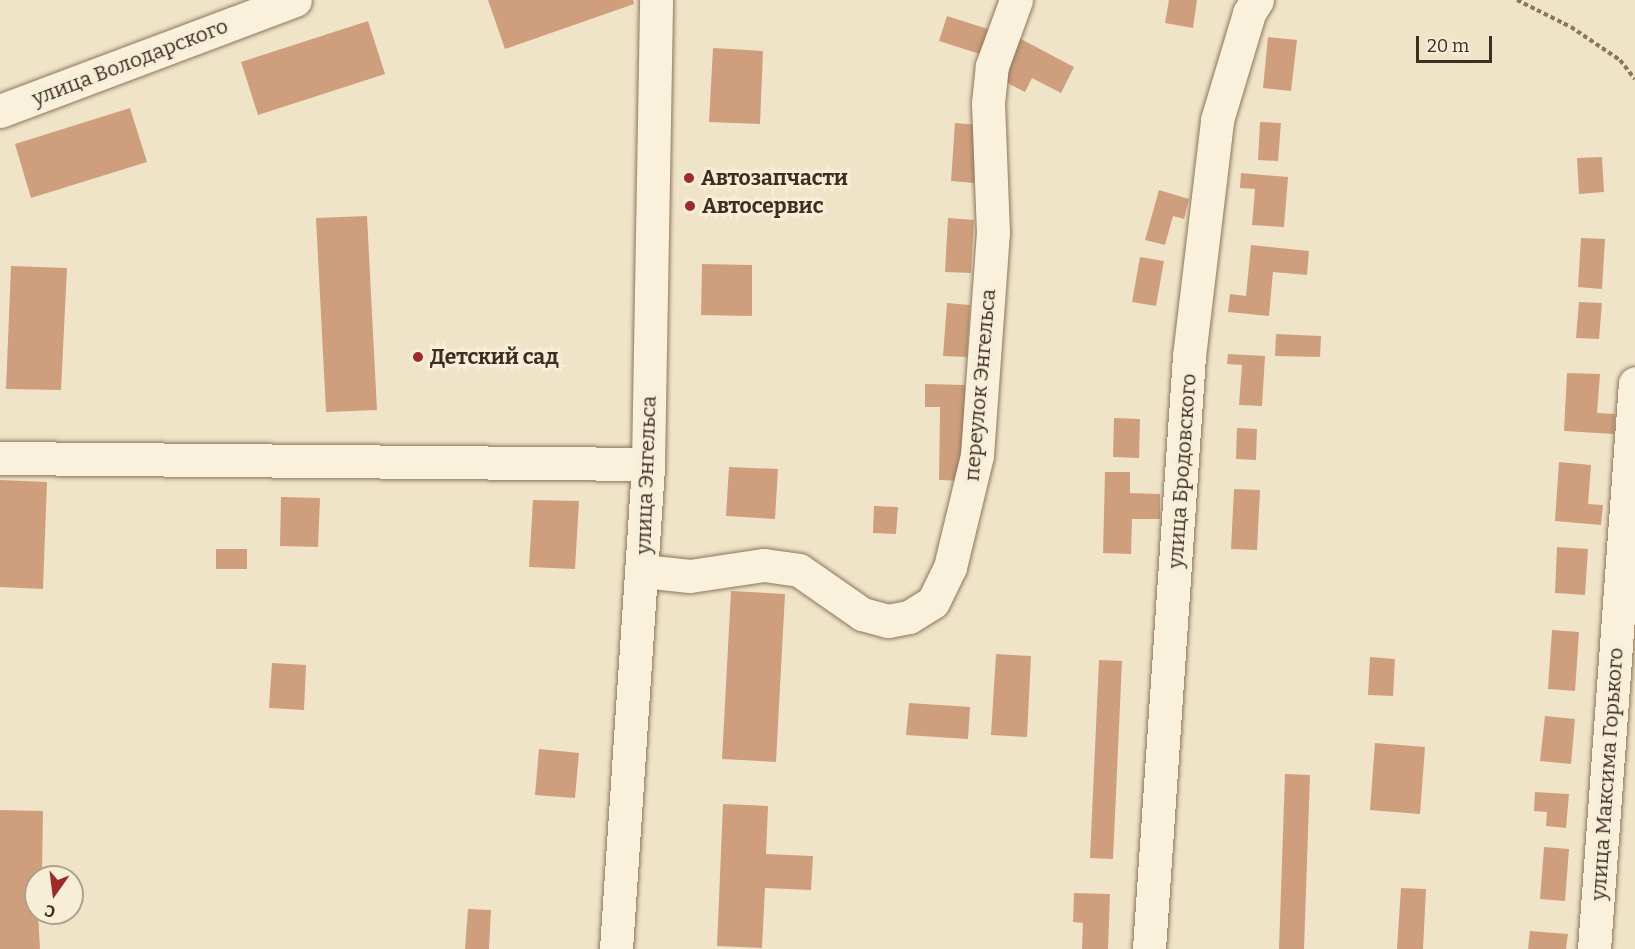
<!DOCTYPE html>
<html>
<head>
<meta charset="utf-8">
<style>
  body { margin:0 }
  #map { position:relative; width:1635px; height:949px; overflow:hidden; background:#f0e4c8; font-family:Bitter,serif }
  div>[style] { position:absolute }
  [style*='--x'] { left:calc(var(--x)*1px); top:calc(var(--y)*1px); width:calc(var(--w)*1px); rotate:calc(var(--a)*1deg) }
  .building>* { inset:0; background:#cf9f7d }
  .path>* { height:4px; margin-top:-2px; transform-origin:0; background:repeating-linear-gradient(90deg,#8d765c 0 4.5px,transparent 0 7.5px) }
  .roads { filter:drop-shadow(0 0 2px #8d765c) drop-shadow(0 0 2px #8d765c) }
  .minor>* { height:33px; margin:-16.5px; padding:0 16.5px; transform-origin:16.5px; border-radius:16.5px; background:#faf1dc }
  .dots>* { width:16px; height:16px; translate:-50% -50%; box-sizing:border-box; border:3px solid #f7eed8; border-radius:50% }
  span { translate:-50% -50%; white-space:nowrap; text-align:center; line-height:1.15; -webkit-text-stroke:6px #f7eed8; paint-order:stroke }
  .street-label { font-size:21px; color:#3d2e20 }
  .poi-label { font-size:21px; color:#3d2e20; font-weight:700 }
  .left { translate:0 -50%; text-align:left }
  .north { position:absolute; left:24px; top:865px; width:60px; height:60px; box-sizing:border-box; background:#f7eed8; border:2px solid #ada18e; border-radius:50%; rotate:194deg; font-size:16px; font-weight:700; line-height:24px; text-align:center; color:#3d2e20 }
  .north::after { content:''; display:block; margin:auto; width:21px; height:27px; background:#9e2a2b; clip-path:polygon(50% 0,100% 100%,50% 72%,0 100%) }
  .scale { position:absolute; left:1416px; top:36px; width:76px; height:27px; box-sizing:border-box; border:3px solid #3d2e20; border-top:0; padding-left:8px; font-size:18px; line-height:21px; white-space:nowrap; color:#3d2e20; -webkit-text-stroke:4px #f7eed8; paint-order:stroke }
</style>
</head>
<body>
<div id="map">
  <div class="building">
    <i style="clip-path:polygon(488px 0,633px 0,634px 4px,505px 49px)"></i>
    <i style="clip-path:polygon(1169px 0,1197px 0,1193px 28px,1165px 23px)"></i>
    <i style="clip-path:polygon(947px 16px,991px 30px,983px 55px,939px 41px)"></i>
    <i style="clip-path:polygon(368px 21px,385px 74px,258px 115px,241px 62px)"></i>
    <i style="clip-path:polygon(1017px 37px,1074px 67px,1061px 93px,1032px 78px,1025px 92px,996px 77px)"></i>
    <i style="clip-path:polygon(1268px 37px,1297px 40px,1291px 91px,1263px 88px)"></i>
    <i style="clip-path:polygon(713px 48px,763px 51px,760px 124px,709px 122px)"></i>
    <i style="clip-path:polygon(130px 108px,147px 162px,31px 198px,15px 144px)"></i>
    <i style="clip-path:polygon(1260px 122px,1281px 123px,1278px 161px,1258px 160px)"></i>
    <i style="clip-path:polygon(955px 123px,979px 125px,974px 183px,951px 181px)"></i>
    <i style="clip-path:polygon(1602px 157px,1604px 192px,1579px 194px,1577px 158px)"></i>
    <i style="clip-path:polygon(1241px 173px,1288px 177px,1284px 227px,1252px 225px,1255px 189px,1240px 188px)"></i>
    <i style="clip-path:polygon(1159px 190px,1189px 199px,1184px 219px,1173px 216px,1165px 245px,1145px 240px)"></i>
    <i style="clip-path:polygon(367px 216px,377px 410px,326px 412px,316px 218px)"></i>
    <i style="clip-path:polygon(948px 218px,974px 220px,971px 273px,945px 272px)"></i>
    <i style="clip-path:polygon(1581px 238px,1605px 239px,1602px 289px,1578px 287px)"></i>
    <i style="clip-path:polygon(1251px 245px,1309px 251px,1307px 275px,1273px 272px,1269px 316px,1228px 312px,1230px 294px,1246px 296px)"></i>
    <i style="clip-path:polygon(1140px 257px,1164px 261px,1156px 306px,1132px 302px)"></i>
    <i style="clip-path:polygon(702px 264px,752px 265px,752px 316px,701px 315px)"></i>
    <i style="clip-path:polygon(11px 266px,67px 268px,61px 390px,6px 389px)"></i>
    <i style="clip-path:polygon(1579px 302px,1602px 303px,1599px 339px,1576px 338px)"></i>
    <i style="clip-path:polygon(947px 303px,970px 305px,967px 357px,943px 356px)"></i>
    <i style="clip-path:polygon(1276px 334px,1321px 336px,1320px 357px,1275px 356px)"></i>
    <i style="clip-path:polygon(1228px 354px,1265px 356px,1262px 406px,1239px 405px,1242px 365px,1227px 364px)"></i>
    <i style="clip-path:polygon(1567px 373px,1600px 374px,1597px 413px,1615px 414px,1614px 434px,1564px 431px)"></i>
    <i style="clip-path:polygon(925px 384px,965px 385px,963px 481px,939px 480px,940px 407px,925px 407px)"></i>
    <i style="clip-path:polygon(1114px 418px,1140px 419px,1139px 458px,1113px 457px)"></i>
    <i style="clip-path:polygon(1237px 428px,1257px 429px,1256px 460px,1236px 459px)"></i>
    <i style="clip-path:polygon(1559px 462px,1591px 465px,1588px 504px,1603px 505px,1601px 525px,1555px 521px)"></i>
    <i style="clip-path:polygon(729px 467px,778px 469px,775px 519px,726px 516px)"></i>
    <i style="clip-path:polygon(1105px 472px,1130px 472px,1130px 493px,1160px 494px,1160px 519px,1132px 519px,1131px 554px,1103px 553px)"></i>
    <i style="clip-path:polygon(0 480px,47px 482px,43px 589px,0 587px)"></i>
    <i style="clip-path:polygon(1234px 489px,1260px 490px,1257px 550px,1231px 549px)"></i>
    <i style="clip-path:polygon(281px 497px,320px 498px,318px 547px,280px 546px)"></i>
    <i style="clip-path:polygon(533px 500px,579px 501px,575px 569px,529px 567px)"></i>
    <i style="clip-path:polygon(874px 506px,898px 507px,896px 534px,873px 533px)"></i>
    <i style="clip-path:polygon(1557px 547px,1588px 549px,1585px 595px,1555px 593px)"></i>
    <i style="clip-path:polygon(216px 549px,247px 549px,247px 569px,216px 569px)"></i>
    <i style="clip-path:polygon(731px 591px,785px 594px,776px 762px,722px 759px)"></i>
    <i style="clip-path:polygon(1552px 630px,1579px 632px,1575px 691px,1548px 689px)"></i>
    <i style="clip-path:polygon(996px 654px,1031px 656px,1027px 737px,991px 735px)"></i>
    <i style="clip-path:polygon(1370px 657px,1395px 659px,1393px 696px,1368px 695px)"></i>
    <i style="clip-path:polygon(1099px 660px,1122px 661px,1113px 859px,1090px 858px)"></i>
    <i style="clip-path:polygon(272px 663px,306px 665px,304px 710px,269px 708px)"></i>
    <i style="clip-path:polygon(909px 703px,970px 707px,968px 739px,906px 735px)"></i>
    <i style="clip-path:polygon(1545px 716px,1575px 719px,1571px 764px,1540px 761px)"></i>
    <i style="clip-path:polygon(1375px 743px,1425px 747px,1420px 814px,1370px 810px)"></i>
    <i style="clip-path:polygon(539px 749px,579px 753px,575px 798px,535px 795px)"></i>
    <i style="clip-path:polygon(1285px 774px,1310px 775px,1304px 949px,1279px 949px)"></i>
    <i style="clip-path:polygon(1535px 792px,1569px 794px,1566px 828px,1546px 826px,1547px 812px,1534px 811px)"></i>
    <i style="clip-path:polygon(723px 804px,768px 806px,766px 854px,813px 856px,811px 890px,765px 888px,762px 948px,717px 946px)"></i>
    <i style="clip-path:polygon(0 810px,43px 811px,42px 877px,36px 877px,40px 949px,0 949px)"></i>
    <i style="clip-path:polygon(1544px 847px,1569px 849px,1565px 901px,1540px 899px)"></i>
    <i style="clip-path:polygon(1401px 888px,1426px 889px,1423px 949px,1397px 949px)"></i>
    <i style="clip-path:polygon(1074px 893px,1110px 894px,1108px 949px,1082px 949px,1083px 923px,1073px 922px)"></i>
    <i style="clip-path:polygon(468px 909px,491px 910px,489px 949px,465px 949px)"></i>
    <i style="clip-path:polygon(1530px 931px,1568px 934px,1566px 949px,1528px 949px)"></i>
  </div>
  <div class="path">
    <i style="--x:1517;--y:0;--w:60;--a:26.6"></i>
    <i style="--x:1571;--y:27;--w:59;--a:34"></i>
    <i style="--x:1620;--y:60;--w:24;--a:52"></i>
  </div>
  <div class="roads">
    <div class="minor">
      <i style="--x:0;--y:111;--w:315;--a:-20.6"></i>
      <i style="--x:0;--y:458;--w:648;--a:0.53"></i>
      <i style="--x:643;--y:571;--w:47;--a:6.1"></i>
      <i style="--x:690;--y:576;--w:75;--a:-8.5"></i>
      <i style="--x:764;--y:565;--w:35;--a:8"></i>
      <i style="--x:799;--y:570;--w:77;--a:34.9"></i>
      <i style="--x:862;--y:614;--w:27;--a:15"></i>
      <i style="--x:888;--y:621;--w:21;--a:-11"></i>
      <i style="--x:909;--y:617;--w:28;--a:-32"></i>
      <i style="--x:933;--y:602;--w:39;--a:-64"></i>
      <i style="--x:950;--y:567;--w:115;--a:-76.4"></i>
      <i style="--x:977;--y:455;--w:223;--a:-85.9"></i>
      <i style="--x:993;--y:233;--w:130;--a:-92.2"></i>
      <i style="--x:988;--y:103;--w:37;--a:-84"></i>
      <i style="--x:992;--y:66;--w:70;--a:-70"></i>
      <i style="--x:616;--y:949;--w:486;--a:-86.2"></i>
      <i style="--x:648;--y:464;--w:464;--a:-89"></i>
      <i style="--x:1149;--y:949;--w:594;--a:-86.14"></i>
      <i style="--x:1189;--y:356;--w:238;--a:-83.2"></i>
      <i style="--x:1217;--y:120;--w:112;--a:-73.3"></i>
      <i style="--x:1249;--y:13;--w:15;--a:-58"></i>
      <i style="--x:1594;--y:949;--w:567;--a:-85.86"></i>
    </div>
  </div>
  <div class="dots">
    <i style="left:689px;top:178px;background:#9e2a2b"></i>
    <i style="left:690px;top:206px;background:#9e2a2b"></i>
    <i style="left:418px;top:357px;background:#9e2a2b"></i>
  </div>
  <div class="street-label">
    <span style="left:130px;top:62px;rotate:-21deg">улица Володарского</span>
    <span style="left:980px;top:385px;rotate:-85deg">переулок Энгельса</span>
    <span style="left:1182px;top:471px;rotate:-86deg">улица Бродовского</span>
    <span style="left:646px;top:475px;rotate:-88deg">улица Энгельса</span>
    <span style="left:1607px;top:774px;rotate:-86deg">улица Максима Горького</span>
  </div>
  <div class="poi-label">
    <span class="left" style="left:701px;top:178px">Автозапчасти</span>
    <span class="left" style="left:702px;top:206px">Автосервис</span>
    <span class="left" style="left:430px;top:357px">Детский сад</span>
  </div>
  <div class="north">С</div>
  <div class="scale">20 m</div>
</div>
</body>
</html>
